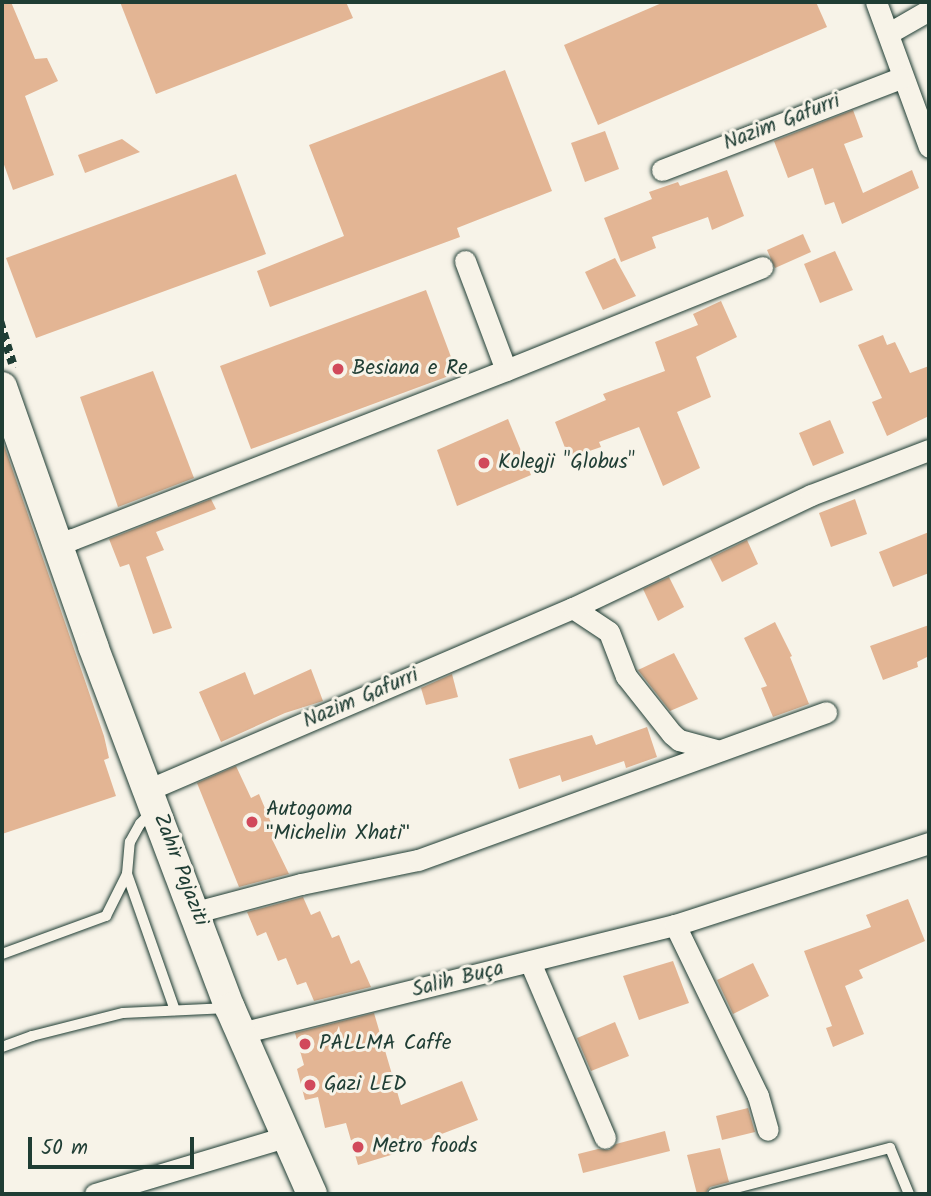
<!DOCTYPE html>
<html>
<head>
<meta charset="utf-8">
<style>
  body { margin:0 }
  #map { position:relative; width:931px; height:1196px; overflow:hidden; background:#f7f3e8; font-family:Kalam,sans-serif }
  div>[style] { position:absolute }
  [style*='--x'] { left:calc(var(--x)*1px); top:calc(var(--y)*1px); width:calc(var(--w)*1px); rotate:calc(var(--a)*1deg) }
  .building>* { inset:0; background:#e3b594 }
  .path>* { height:4.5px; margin-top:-2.25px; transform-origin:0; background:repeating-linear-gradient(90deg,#1f3d34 0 7px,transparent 0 12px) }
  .roads { filter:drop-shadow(0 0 2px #1f3d34) drop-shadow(0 0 2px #1f3d34) }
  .service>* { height:10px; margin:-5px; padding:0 5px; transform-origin:5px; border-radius:5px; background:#f7f3e8 }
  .minor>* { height:21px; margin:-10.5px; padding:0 10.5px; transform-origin:10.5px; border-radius:10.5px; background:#f7f3e8 }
  .secondary>* { height:30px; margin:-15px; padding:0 15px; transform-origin:15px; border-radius:15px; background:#f7f3e8 }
  .dots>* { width:19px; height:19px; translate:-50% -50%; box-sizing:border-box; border:4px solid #f7f3e8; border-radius:50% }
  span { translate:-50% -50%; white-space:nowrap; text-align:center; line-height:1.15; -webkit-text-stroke:6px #f7f3e8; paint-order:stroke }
  .street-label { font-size:21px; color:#1f3d34 }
  .poi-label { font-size:21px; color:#1f3d34 }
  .left { translate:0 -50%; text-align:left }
  .frame { position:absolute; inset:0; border:4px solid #1f3d34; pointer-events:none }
  .scale { position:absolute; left:28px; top:1137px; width:166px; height:32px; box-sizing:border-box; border:4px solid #1f3d34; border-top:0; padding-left:9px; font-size:21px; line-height:24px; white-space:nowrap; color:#1f3d34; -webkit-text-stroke:5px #f7f3e8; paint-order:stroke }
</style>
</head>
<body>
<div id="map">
  <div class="building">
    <i style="clip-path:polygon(2px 2px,11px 2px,35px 59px,47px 58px,58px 81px,25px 96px,54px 175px,13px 190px,2px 159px)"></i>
    <i style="clip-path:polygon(120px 2px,346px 2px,353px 18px,156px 94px)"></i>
    <i style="clip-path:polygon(664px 2px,816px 2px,827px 27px,598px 125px,564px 45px)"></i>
    <i style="clip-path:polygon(505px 70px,552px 191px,457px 228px,460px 237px,270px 307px,257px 271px,344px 236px,309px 145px)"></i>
    <i style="clip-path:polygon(853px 110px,863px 137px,844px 144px,863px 193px,912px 170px,919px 188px,842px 224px,834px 202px,825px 205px,813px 168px,788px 178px,774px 141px)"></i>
    <i style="clip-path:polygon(605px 131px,619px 169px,585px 182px,571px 143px)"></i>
    <i style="clip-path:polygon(122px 139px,140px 152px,85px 173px,78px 155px)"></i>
    <i style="clip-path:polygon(727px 170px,744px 216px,712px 230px,708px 217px,652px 237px,656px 248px,621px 262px,604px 218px,652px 199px,649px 192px,678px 182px,680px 186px)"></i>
    <i style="clip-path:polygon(236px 174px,266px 254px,36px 338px,6px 258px)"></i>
    <i style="clip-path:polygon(803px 234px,811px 252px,775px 268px,767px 250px)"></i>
    <i style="clip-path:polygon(835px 251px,853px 290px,820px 303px,804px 264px)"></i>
    <i style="clip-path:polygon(615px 258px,636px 296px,603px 310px,585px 272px)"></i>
    <i style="clip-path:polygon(426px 290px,457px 373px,251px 449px,220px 366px)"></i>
    <i style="clip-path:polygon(721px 301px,737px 337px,696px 357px,711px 397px,677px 412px,700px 468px,663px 486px,639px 427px,599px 442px,601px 447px,569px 458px,555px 422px,606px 400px,603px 394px,665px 371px,655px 342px,698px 325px,693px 314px)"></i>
    <i style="clip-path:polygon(883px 335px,887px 345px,895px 342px,910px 373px,929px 366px,929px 416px,887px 436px,872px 402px,882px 398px,858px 345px)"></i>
    <i style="clip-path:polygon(153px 371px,194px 478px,118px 507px,80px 397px)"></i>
    <i style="clip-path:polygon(508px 419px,531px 475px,457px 506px,437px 450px)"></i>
    <i style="clip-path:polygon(830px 420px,844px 453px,813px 466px,799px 433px)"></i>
    <i style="clip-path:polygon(2px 439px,104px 736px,109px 758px,104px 760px,116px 796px,2px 834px)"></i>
    <i style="clip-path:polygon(211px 499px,216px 509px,156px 532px,164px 550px,146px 557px,172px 628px,153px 634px,129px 564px,120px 567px,109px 539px)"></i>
    <i style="clip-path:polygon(855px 499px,867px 534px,831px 547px,819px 513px)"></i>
    <i style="clip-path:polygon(929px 532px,929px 573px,893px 587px,879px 552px)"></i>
    <i style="clip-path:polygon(747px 540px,758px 564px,722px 582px,710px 558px)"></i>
    <i style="clip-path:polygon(669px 577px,684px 607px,658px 621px,643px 589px)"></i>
    <i style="clip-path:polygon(775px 622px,792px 656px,790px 657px,809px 704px,773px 717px,761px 688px,767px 686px,744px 638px)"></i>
    <i style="clip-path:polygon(929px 625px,929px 656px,917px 662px,918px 667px,883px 680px,870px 646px)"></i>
    <i style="clip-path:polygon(674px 653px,698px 699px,670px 711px,638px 670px)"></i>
    <i style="clip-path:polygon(311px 669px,323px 701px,285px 713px,221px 742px,199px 692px,245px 672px,254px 695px)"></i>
    <i style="clip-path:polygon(452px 674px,458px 697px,426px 705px,421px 688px)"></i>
    <i style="clip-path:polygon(647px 727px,657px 757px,626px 768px,624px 761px,562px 782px,560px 775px,519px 789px,509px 759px,592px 735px,596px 745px)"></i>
    <i style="clip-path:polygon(236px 766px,251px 798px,259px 794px,277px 837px,272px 839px,289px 874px,239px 887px,197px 783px)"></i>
    <i style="clip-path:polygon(303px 897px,311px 915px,320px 911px,332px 938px,339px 935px,351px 964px,359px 960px,371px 987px,314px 1001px,306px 982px,297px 985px,286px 958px,278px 961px,266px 932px,257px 936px,247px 912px)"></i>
    <i style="clip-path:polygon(908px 899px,925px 941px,859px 970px,863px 978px,845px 986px,864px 1034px,833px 1047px,826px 1028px,832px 1026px,804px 951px,871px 927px,866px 915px)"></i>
    <i style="clip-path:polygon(673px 961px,689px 1003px,639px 1020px,623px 976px)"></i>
    <i style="clip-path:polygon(753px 963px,769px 996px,733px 1014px,717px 980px)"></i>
    <i style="clip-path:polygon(374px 1013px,401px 1105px,462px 1081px,478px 1120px,413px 1145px,414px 1148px,358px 1165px,346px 1123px,325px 1128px,318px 1097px,305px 1100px,297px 1069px,304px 1065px,295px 1033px)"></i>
    <i style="clip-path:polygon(615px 1022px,629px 1056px,591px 1071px,577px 1038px)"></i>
    <i style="clip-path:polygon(748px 1108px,755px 1132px,722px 1140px,716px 1116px)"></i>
    <i style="clip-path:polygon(665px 1131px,670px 1151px,583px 1173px,578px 1154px,598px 1149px,609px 1150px,616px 1144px)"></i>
    <i style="clip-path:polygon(720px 1148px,729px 1182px,710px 1187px,705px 1194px,697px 1194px,687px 1155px)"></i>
  </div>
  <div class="path">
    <i style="--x:2;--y:321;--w:48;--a:73.1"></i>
    <i style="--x:2;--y:335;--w:30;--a:73"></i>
  </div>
  <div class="roads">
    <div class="service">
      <i style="--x:127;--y:874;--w:144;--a:70.6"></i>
      <i style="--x:2;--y:954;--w:111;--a:-20.1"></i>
      <i style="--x:106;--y:916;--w:47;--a:-63.4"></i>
      <i style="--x:127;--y:874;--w:32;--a:-85"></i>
      <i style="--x:130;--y:842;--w:21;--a:-61"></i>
      <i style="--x:140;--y:824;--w:16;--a:-47"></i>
      <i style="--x:2;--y:1047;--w:32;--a:-20"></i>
      <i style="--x:32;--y:1036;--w:94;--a:-14.2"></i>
      <i style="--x:123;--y:1013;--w:105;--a:-2.7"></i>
      <i style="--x:713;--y:1194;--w:183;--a:-14.6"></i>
      <i style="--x:890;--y:1148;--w:50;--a:67.6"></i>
    </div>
    <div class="minor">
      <i style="--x:876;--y:2;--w:154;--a:69.9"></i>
      <i style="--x:889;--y:33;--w:46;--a:-29.9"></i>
      <i style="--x:662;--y:170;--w:258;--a:-21.1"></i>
      <i style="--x:465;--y:261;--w:116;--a:69.4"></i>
      <i style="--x:58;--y:542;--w:15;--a:-11"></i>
      <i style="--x:73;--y:539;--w:465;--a:-21.3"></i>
      <i style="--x:506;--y:370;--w:276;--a:-21.9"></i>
      <i style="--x:573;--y:608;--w:43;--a:33.7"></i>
      <i style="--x:609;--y:632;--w:47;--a:68.9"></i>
      <i style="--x:626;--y:676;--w:74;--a:51.6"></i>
      <i style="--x:672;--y:734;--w:9;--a:41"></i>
      <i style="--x:679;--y:740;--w:38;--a:15"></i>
      <i style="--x:150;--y:789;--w:460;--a:-23.2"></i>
      <i style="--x:573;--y:608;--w:263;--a:-25.4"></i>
      <i style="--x:811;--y:495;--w:126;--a:-20.9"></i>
      <i style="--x:196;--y:912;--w:109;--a:-14.9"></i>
      <i style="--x:301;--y:884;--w:119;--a:-11.6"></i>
      <i style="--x:418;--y:860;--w:434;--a:-19.9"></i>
      <i style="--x:675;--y:925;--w:190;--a:64.1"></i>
      <i style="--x:758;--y:1096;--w:35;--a:74"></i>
      <i style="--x:530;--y:962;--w:191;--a:66.9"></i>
      <i style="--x:241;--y:1033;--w:447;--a:-14"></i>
      <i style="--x:675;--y:925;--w:267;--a:-17.9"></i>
      <i style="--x:95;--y:1194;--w:202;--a:-16.7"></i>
    </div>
    <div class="secondary">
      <i style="--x:2;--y:387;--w:275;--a:70.6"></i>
      <i style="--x:93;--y:646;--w:387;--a:69.3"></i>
      <i style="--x:230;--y:1008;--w:203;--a:66.2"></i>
    </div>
  </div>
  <div class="dots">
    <i style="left:338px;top:369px;background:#d1495b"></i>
    <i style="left:484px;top:463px;background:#d1495b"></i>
    <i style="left:252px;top:822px;background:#d1495b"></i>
    <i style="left:305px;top:1044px;background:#d1495b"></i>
    <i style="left:310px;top:1085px;background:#d1495b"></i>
    <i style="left:358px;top:1147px;background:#d1495b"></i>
  </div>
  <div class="street-label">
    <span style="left:782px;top:123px;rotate:-21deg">Nazim Gafurri</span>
    <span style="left:361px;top:699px;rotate:-23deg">Nazim Gafurri</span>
    <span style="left:180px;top:870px;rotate:69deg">Zahir Pajaziti</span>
    <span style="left:458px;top:980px;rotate:-14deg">Salih Buça</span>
  </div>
  <div class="poi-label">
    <span class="left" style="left:352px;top:369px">Besiana e Re</span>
    <span class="left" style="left:498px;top:463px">Kolegji "Globus"</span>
    <span class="left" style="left:266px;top:822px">Autogoma<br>ʺMichelin Xhatiʺ</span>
    <span class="left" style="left:319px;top:1044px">PALLMA Caffe</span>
    <span class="left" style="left:324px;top:1085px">Gazi LED</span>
    <span class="left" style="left:372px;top:1147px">Metro foods</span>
  </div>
  <div class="frame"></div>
  <div class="scale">50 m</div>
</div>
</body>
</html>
